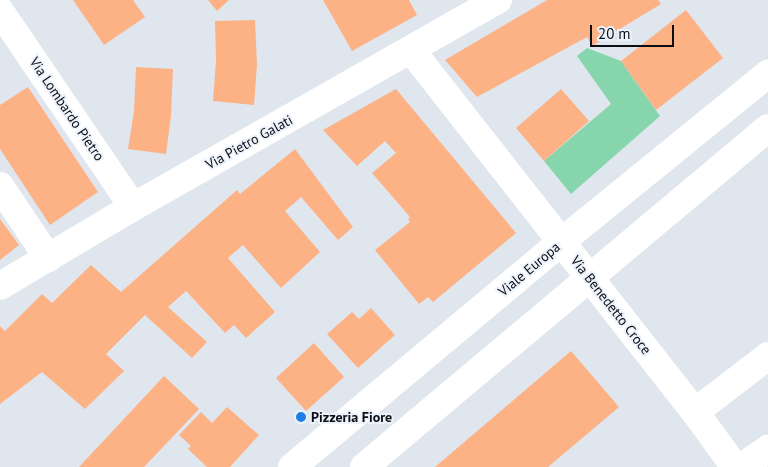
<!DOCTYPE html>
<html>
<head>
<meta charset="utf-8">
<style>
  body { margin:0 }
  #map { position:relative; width:768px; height:467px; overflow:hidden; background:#e0e6ee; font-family:"PT Sans",sans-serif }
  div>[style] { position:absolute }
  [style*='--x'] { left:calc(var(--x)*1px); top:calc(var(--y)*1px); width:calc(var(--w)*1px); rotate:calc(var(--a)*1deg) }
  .green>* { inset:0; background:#86d5ac }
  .building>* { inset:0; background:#fcb285 }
  .minor>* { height:28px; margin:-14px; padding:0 14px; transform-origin:14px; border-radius:14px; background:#fff }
  .dots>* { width:14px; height:14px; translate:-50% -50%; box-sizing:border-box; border:2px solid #edf3fc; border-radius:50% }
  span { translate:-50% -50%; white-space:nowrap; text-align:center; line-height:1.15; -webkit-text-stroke:4px #edf3fc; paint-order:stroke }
  .street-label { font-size:14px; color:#0c0e11 }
  .poi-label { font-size:14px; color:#0c0e11; font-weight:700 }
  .left { translate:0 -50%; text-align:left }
  .scale { position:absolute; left:590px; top:25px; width:84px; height:22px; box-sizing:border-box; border:2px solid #0c0e11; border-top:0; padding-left:6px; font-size:15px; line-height:18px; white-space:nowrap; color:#0c0e11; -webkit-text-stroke:4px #edf3fc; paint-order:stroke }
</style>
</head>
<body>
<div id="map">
  <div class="green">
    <i style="clip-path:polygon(587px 48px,621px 61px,660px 116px,571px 194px,544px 161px,611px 104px,577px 56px)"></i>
  </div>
  <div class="building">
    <i style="clip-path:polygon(73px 0,133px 0,145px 17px,104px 45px)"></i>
    <i style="clip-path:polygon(208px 0,229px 0,217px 11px)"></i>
    <i style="clip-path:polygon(323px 0,409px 0,417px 15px,352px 51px)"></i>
    <i style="clip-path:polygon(547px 0,658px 0,661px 4px,592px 46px,587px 37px,477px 97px,445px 60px)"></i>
    <i style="clip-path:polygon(686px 10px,723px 58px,656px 110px,621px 61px)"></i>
    <i style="clip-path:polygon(255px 20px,257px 64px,254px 105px,213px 101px,216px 61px,215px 21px)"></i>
    <i style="clip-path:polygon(136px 67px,173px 69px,171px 116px,166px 154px,128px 149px,134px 111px)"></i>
    <i style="clip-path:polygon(28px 87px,98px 192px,50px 225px,0 149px,0 105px)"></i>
    <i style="clip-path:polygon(396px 89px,516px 233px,433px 302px,428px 297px,419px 304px,375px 250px,410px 222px,408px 219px,410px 217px,372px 173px,396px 153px,385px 141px,357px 166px,323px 130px)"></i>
    <i style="clip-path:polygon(561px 89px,589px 121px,544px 161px,516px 128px)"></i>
    <i style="clip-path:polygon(295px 149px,353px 227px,338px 240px,301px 197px,285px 211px,320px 252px,281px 288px,243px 245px,228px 258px,275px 312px,246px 338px,234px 325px,225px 333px,186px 291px,168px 307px,207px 342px,192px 358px,145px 315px,106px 354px,124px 371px,85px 409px,42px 372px,0 404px,0 326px,5px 331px,42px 294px,52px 303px,91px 265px,121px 292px,237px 190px,240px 194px)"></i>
    <i style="clip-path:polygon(0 219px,19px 245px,0 260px)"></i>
    <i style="clip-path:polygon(371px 308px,395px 335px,358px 368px,327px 334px,352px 312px,359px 319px)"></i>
    <i style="clip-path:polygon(314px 343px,344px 377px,306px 411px,276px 378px)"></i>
    <i style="clip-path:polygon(571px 351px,619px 407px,548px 467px,435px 467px)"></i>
    <i style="clip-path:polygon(164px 376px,199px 409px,144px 467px,79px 467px)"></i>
    <i style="clip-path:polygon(227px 407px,259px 435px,230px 467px,207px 467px,188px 449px,191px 446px,179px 435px,201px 412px,212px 423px)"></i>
  </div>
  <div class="minor">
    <i style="--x:0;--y:11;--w:237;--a:55.8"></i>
    <i style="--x:411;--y:50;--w:460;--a:51.9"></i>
    <i style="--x:695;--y:412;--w:68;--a:54"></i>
    <i style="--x:0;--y:186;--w:87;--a:56.3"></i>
    <i style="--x:0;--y:286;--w:155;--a:-30.7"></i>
    <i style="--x:133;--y:207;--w:420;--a:-29.6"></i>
    <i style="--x:695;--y:412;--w:92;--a:-37.5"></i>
    <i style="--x:292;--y:467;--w:351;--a:-39.9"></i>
    <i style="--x:561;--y:242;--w:267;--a:-39.1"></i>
    <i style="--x:364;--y:467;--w:527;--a:-40"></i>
    <i style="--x:742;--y:467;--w:32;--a:-35"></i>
  </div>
  <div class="dots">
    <i style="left:301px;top:417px;background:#1d7ee7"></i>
  </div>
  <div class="street-label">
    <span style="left:67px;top:109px;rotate:56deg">Via Lombardo Pietro</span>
    <span style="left:249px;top:142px;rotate:-29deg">Via Pietro Galati</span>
    <span style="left:529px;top:269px;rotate:-40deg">Viale Europa</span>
    <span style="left:611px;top:305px;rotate:52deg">Via Benedetto Croce</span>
  </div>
  <div class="poi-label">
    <span class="left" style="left:311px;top:417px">Pizzeria Fiore</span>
  </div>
  <div class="scale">20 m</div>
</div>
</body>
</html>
